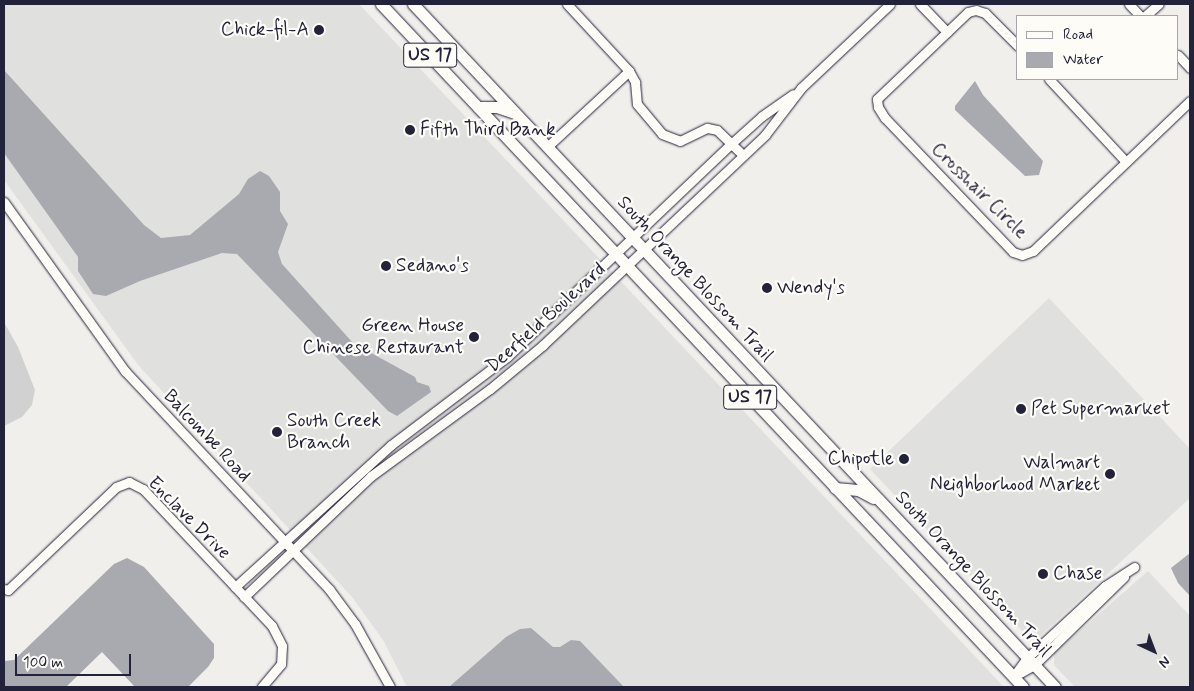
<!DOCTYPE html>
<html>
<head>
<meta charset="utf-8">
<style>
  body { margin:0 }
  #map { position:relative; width:1194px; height:691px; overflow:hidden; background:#f0efec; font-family:Mynerve,sans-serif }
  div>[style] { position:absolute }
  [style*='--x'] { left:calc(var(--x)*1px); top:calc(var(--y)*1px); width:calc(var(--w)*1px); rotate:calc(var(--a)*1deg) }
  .built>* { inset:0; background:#e0e0df }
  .green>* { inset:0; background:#d2d1d1 }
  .water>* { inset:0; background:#a9a9b0 }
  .roads { filter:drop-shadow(0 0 1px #22223b) drop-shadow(0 0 1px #22223b) }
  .minor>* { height:9px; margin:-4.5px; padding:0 4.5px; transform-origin:4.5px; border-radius:4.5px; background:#fdfcf7 }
  .major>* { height:11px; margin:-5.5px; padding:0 5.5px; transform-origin:5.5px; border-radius:5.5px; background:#fdfcf7 }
  .dots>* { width:14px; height:14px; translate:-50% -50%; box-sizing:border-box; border:2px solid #fdfcf7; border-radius:50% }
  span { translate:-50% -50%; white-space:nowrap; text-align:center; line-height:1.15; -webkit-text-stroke:4.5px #fdfcf7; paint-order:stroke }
  .shield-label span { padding:1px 4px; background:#fdfcf7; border:1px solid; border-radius:4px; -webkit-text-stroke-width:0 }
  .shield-label { font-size:18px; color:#22223b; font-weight:700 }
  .poi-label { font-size:19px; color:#22223b }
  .right { translate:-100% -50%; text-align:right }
  .left { translate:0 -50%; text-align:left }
  .street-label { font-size:19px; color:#22223b }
  .frame { position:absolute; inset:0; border:5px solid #22223b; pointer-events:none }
  .legend { position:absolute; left:1016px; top:15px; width:162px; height:65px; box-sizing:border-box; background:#fdfcf7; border:1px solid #a5a5ac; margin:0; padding:6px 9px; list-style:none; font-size:15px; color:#22223b }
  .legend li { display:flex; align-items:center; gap:10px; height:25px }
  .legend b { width:25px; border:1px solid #a5a5ac }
  .north { position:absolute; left:1129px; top:626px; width:50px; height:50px; -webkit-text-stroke:4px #fdfcf7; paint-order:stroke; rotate:137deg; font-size:14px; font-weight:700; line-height:20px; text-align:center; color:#22223b }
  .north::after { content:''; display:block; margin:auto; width:18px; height:22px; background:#22223b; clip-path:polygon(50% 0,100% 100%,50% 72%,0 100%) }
  .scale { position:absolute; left:15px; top:654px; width:116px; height:22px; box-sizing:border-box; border:2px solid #22223b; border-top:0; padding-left:6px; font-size:15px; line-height:18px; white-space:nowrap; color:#22223b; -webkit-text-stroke:4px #fdfcf7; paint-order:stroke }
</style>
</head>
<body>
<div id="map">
  <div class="built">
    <i style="clip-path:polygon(4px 4px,359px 4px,1004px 687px,407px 687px,383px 640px,352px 597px,139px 366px,4px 180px)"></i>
    <i style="clip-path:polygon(1049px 298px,1190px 449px,1190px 498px,1038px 638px,1028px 637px,870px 469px)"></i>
    <i style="clip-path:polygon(1148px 571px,1190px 616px,1190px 687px,1075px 687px,1054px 665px,1054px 653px)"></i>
  </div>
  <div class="green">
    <i style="clip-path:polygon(4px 322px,18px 347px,35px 390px,32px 405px,22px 417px,4px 426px)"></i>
  </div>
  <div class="water">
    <i style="clip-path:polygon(4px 70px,144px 225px,161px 238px,190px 235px,239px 194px,248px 179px,260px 171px,269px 176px,280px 192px,280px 211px,288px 224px,278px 252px,282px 264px,353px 343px,415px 377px,417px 382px,429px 386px,431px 392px,397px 416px,388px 411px,237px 254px,222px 253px,140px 281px,106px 296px,93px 294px,78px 271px,78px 257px,4px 153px)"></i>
    <i style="clip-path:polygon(975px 81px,983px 95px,1043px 161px,1039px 175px,1025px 176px,955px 110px,955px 106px)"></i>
    <i style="clip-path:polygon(1190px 553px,1190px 596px,1178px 583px,1171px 568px)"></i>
    <i style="clip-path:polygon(127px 558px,144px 567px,214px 644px,214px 658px,208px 667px,188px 687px,135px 687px,102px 652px,66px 687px,4px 687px,4px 661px,14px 660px,114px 564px)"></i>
    <i style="clip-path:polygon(531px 628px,553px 647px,560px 647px,571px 640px,580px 641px,624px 687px,449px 687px,506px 637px,520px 629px)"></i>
  </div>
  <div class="roads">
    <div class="minor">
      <i style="--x:567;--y:4;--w:91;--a:47.2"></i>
      <i style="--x:629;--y:71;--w:13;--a:61"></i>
      <i style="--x:635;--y:82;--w:22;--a:85"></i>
      <i style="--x:637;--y:104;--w:39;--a:50"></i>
      <i style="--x:662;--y:134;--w:19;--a:21"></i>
      <i style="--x:680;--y:141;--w:30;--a:-26"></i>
      <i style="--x:707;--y:128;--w:10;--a:11"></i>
      <i style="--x:717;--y:130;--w:36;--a:44"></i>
      <i style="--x:920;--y:4;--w:39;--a:46"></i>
      <i style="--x:1129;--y:4;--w:16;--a:47"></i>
      <i style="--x:1145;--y:16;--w:18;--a:-41"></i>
      <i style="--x:1018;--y:46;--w:47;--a:-135"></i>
      <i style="--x:985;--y:13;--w:9;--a:-162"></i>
      <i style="--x:976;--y:10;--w:8;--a:166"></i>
      <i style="--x:968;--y:12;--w:126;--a:136.3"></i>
      <i style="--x:877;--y:99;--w:8;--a:83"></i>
      <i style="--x:878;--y:107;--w:13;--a:58"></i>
      <i style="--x:885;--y:118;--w:185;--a:46.3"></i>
      <i style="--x:1013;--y:252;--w:9;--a:18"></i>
      <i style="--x:1022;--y:255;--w:12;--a:-20"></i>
      <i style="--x:1033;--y:251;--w:217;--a:-43.7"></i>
      <i style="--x:1178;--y:55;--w:18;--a:47"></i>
      <i style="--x:1049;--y:79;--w:113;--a:47.1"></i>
      <i style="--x:547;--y:147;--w:112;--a:-42.8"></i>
      <i style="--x:4;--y:202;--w:208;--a:54.4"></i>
      <i style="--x:125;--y:371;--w:299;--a:46.9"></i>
      <i style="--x:329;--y:589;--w:44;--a:53.4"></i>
      <i style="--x:355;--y:624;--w:72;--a:60.9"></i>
      <i style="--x:235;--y:587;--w:211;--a:-42.3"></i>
      <i style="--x:391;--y:445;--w:146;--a:-37.2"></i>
      <i style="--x:507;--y:357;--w:311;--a:-43.6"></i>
      <i style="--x:732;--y:143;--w:40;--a:-42"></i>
      <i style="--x:762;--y:116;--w:38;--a:-35"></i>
      <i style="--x:4;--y:589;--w:4;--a:14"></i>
      <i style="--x:8;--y:590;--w:149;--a:-43.6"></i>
      <i style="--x:116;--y:487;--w:14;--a:-21"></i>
      <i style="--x:129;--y:482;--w:16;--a:27"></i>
      <i style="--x:143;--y:489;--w:188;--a:46.7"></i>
      <i style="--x:272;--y:626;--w:22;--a:63"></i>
      <i style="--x:282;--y:646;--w:18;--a:93"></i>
      <i style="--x:281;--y:664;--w:30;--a:130"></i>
      <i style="--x:244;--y:597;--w:175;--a:-43.6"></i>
      <i style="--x:371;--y:476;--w:147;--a:-36.2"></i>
      <i style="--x:490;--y:389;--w:69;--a:-39.7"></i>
      <i style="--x:543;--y:345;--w:306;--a:-43.4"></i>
      <i style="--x:765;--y:135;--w:59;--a:-52.5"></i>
      <i style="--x:801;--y:88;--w:122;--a:-43.3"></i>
      <i style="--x:1018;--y:674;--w:18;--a:-29"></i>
      <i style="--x:1034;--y:665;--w:126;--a:-44.4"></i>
      <i style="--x:1013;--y:677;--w:24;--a:-54"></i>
      <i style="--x:1027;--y:658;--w:106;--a:-42.7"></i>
      <i style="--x:1105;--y:586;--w:35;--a:-33"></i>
    </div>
    <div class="major">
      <i style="--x:381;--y:4;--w:937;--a:46.77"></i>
      <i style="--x:413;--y:4;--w:937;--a:46.77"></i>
      <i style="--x:478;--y:107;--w:19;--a:0"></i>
      <i style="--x:497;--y:107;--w:18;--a:19"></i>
      <i style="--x:835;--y:488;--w:23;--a:5"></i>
      <i style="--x:858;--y:490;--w:17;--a:28"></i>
    </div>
  </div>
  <div class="dots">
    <i style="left:319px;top:30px;background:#22223b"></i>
    <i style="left:410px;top:130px;background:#22223b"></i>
    <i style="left:386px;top:266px;background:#22223b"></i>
    <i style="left:767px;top:288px;background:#22223b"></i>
    <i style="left:474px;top:337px;background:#22223b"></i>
    <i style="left:1021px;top:409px;background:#22223b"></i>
    <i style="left:277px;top:432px;background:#22223b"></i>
    <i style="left:904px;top:459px;background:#22223b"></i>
    <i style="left:1110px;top:474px;background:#22223b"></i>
    <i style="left:1043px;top:574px;background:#22223b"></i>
  </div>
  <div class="shield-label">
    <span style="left:430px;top:55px">US 17</span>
    <span style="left:750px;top:397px">US 17</span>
  </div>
  <div class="poi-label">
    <span class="right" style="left:309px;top:30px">Chick-fil-A</span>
    <span class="left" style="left:420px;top:130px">Fifth Third Bank</span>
    <span class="left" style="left:396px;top:266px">Sedano's</span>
    <span class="left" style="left:777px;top:288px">Wendy's</span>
    <span class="right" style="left:464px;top:337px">Green House<br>Chinese Restaurant</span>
    <span class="left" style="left:1031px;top:409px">Pet Supermarket</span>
    <span class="left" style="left:287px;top:432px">South Creek<br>Branch</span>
    <span class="right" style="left:894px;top:459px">Chipotle</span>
    <span class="right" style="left:1100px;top:474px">Walmart<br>Neighborhood Market</span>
    <span class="left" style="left:1053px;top:574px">Chase</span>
  </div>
  <div class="street-label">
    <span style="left:979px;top:191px;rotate:45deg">Crosshair Circle</span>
    <span style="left:695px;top:279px;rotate:47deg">South Orange Blossom Trail</span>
    <span style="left:546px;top:318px;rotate:-42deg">Deerfield Boulevard</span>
    <span style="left:207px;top:436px;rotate:47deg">Balcombe Road</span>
    <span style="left:189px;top:518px;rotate:45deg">Enclave Drive</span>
    <span style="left:973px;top:574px;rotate:47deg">South Orange Blossom Trail</span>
  </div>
  <div class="frame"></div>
  <ul class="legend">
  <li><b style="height:6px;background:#fdfcf7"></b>Road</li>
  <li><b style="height:14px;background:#a9a9b0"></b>Water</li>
  </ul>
  <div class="north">N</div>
  <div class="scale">100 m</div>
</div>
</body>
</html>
